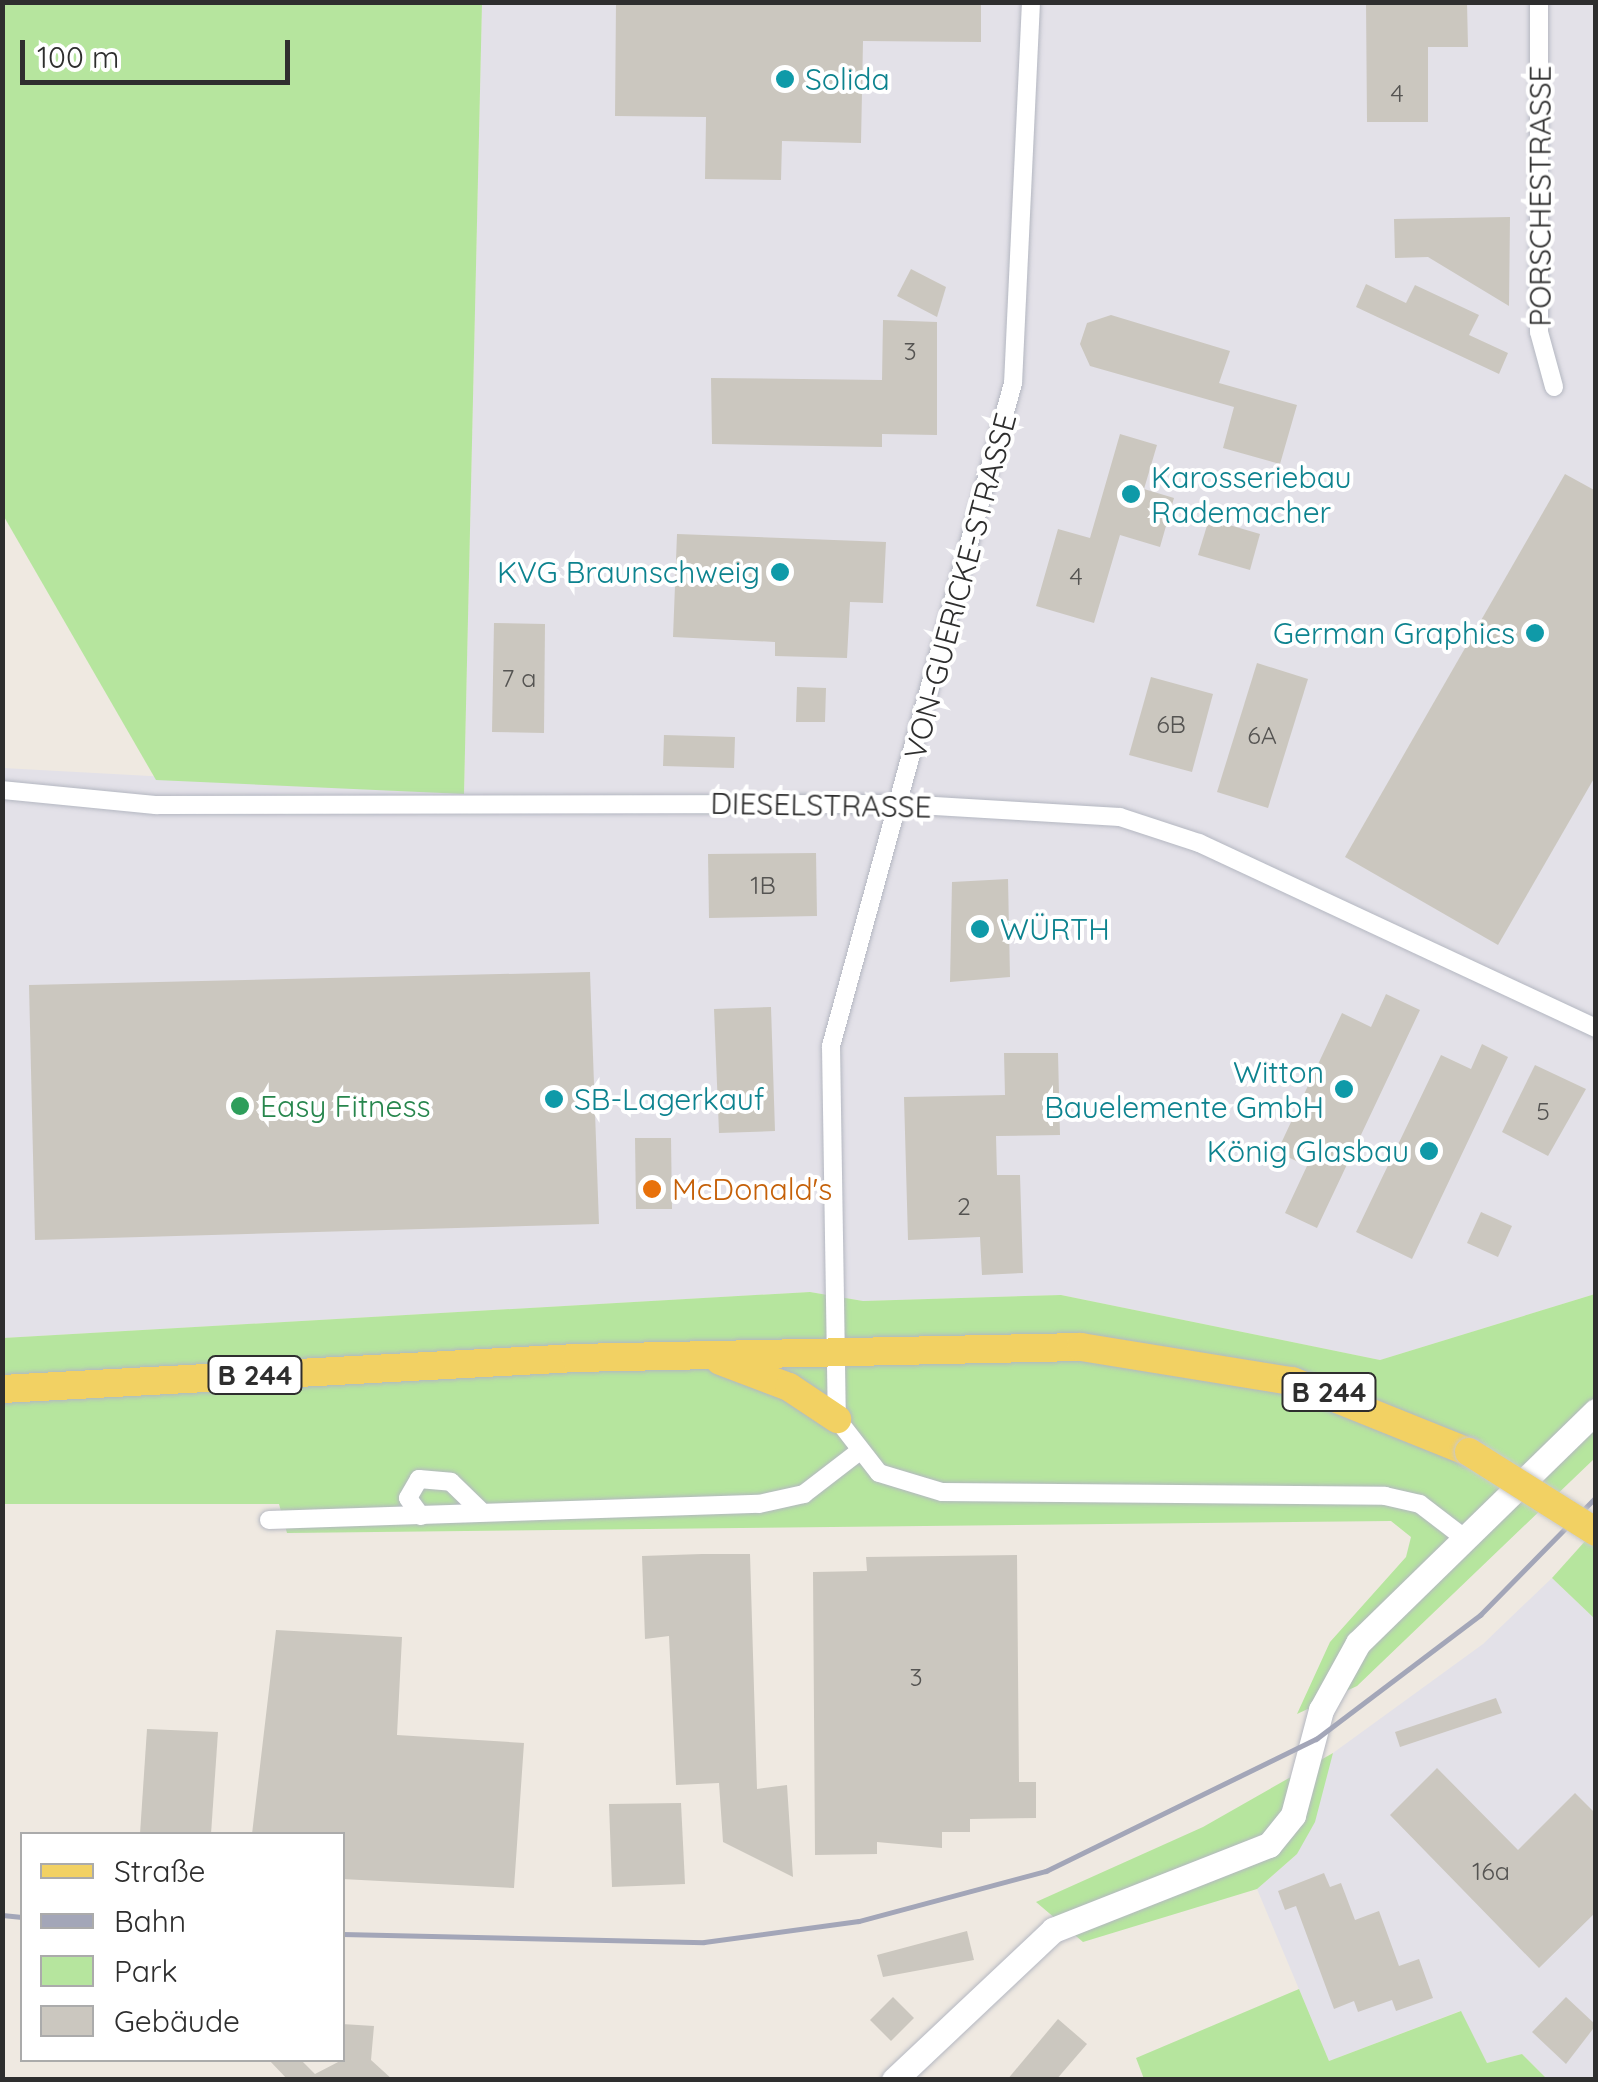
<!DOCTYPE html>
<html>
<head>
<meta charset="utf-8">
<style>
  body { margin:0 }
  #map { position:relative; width:1598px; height:2082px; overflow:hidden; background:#efe9e1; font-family:Quicksand,sans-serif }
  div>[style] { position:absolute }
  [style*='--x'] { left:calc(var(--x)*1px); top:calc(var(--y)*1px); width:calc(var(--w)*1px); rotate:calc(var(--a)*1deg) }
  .industrial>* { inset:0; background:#e3e1e8 }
  .green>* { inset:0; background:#b6e59e }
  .building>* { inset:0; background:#cbc7bf }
  .roads { filter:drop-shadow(0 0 2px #b4b7c1) drop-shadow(0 0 2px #b4b7c1) }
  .minor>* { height:18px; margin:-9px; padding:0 9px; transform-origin:9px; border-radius:9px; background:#fff }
  .secondary>* { height:25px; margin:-12.5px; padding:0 12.5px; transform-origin:12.5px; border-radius:12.5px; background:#fff }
  .primary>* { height:28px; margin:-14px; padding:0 14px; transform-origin:14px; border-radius:14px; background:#f2d163 }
  .rail>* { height:5px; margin:-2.5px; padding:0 2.5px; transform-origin:2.5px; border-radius:2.5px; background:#a3a6b8 }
  .bridges { filter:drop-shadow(0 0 2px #c9c9c9) drop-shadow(0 0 2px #c9c9c9) }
  .primary-bridge>* { height:28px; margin:-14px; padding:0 14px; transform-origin:14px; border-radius:14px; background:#f2d163 }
  .dots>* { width:28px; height:28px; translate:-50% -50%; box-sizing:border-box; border:5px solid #fff; border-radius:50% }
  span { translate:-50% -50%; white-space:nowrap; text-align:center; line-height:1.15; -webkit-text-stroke:8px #fff; paint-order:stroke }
  .number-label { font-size:25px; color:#555452 }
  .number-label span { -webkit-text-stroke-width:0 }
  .shield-label span { padding:2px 8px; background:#fff; border:2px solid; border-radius:8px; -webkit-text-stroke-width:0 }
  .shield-label { font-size:28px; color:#2e2e2e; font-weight:700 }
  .culture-label { font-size:30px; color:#0d838f }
  .left { translate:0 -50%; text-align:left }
  .right { translate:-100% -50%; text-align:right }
  .street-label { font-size:30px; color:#2e2e2e }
  .leisure-label { font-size:30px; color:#27864d }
  .food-label { font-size:30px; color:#c56008 }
  .frame { position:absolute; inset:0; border:5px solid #2e2e2e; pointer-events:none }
  .legend { position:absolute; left:20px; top:1832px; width:325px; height:230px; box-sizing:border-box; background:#fff; border:2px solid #ababab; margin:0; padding:12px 18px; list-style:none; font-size:30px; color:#2e2e2e }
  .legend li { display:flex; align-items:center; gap:20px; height:50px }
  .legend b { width:50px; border:2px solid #ababab }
  .scale { position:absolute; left:20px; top:40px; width:270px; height:45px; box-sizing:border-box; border:5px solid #2e2e2e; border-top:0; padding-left:12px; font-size:30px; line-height:35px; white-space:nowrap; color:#2e2e2e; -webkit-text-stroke:8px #fff; paint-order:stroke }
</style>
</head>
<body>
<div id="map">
  <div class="industrial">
    <i style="clip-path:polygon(482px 3px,1595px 3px,1595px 1294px,1380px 1360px,1061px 1295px,863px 1301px,810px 1292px,3px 1338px,3px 768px,464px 793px)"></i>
    <i style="clip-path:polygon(1552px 1578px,1595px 1619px,1595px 2079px,1547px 2079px,1522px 2054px,1487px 2063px,1460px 2011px,1329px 2061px,1257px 1889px,1297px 1854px,1333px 1753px,1483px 1644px)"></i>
  </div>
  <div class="green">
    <i style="clip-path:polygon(2px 3px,482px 3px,464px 794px,156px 780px,3px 515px)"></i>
    <i style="clip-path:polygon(810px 1292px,863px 1301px,1061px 1295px,1380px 1360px,1595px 1294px,1595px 1458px,1357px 1686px,1297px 1714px,1330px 1642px,1406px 1557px,1411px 1537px,1391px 1521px,287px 1533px,279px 1504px,3px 1504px,3px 1338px)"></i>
    <i style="clip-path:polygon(1595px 1530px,1595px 1619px,1552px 1578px)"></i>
    <i style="clip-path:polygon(1333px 1753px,1315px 1822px,1297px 1854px,1257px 1889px,1083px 1942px,1036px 1902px,1203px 1827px)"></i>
    <i style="clip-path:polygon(1299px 1989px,1329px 2061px,1461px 2011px,1487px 2063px,1522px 2054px,1547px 2079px,1144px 2079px,1136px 2058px)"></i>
  </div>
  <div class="building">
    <i style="clip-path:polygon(616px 2px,981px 2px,981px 42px,863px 41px,861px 143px,782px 141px,781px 180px,705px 179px,706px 117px,615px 116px)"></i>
    <i style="clip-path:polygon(1366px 2px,1467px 2px,1468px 47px,1428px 47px,1428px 122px,1367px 122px)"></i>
    <i style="clip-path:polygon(1510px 217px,1509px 306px,1428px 257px,1395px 258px,1394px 219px)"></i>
    <i style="clip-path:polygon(911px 269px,946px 287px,937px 317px,897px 296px)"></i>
    <i style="clip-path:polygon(1366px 284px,1406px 303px,1415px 285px,1479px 315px,1469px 335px,1508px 353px,1499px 374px,1356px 307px)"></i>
    <i style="clip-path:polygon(1111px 315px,1230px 351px,1219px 383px,1297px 405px,1280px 464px,1223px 448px,1234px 407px,1090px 366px,1080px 344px,1087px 323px)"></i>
    <i style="clip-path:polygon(883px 320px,937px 322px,937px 435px,882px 434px,882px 447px,712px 444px,711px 378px,882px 380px)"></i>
    <i style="clip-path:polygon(1120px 434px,1157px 445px,1144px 489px,1174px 498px,1160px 547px,1120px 535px,1094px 623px,1036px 606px,1058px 529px,1090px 538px)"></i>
    <i style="clip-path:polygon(1565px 474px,1596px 491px,1596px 775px,1498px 945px,1345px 857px)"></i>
    <i style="clip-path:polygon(1209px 519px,1260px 534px,1250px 570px,1198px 555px)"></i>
    <i style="clip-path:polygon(677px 534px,886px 542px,883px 603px,850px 602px,847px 658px,775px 656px,775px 642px,673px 637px)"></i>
    <i style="clip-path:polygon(494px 623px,545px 624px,544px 733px,492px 732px)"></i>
    <i style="clip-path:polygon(1257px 663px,1308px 679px,1268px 808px,1217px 792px)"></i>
    <i style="clip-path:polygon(1151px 677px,1213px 694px,1192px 772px,1129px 755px)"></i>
    <i style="clip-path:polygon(797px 687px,826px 688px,825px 722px,796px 722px)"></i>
    <i style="clip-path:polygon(664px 735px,735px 737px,734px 768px,663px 766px)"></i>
    <i style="clip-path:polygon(816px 853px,817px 916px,709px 918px,708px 854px)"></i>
    <i style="clip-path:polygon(1008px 879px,1010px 977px,950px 982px,952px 882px)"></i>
    <i style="clip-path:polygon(590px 972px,599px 1224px,35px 1240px,29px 985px)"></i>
    <i style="clip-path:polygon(1386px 994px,1420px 1010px,1317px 1228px,1285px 1213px,1307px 1166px,1277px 1152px,1342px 1013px,1371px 1027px)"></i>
    <i style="clip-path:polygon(771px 1007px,775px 1131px,719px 1133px,714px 1009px)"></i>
    <i style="clip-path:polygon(1482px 1044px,1508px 1057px,1412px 1259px,1356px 1232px,1441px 1055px,1471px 1069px)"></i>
    <i style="clip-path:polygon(1004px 1053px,1058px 1053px,1060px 1135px,996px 1136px,997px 1175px,1020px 1175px,1023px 1273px,982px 1275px,980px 1237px,908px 1240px,904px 1097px,1005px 1095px)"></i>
    <i style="clip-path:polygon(1535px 1065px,1586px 1089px,1548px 1156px,1502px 1132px)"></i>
    <i style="clip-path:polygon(635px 1138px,671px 1138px,672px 1209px,636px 1209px)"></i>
    <i style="clip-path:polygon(1481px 1212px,1512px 1226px,1498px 1257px,1467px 1243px)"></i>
    <i style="clip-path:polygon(702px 1554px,750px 1554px,757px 1789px,787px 1785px,793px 1877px,723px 1842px,719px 1783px,676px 1785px,669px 1636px,645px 1639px,642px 1556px)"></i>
    <i style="clip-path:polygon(1017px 1555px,1019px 1782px,1036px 1782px,1036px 1818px,970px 1819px,970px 1832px,942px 1832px,942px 1848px,877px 1842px,877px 1854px,815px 1855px,813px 1572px,867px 1571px,866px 1557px)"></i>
    <i style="clip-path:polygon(276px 1630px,402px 1637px,397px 1735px,524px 1743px,514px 1888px,342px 1879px,342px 1834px,252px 1834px)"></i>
    <i style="clip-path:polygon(1496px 1698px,1502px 1713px,1400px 1747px,1395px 1732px)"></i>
    <i style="clip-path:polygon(147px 1729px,218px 1732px,211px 1834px,140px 1834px)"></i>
    <i style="clip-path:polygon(1437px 1768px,1518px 1850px,1575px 1793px,1596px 1814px,1596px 1912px,1539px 1968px,1390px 1815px)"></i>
    <i style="clip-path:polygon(681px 1803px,685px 1884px,612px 1887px,609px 1804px)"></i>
    <i style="clip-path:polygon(1324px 1873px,1330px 1887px,1341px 1883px,1355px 1920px,1379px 1911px,1399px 1966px,1419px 1959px,1433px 1998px,1396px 2011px,1392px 2000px,1358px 2012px,1354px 2001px,1334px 2009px,1296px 1906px,1285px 1910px,1278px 1891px)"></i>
    <i style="clip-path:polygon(967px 1931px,974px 1960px,883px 1977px,877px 1955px)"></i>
    <i style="clip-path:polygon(893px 1997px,914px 2018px,891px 2041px,870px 2020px)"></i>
    <i style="clip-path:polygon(1566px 1997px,1596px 2025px,1566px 2064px,1532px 2032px)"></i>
    <i style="clip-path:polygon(1058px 2019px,1087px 2044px,1056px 2080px,1007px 2080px)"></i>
    <i style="clip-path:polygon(342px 2024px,374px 2026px,371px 2060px,393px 2080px,288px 2080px,269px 2060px,301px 2060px,315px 2074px,342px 2060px)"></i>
  </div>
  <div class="roads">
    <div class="minor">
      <i style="--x:1031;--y:2;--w:381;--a:92.7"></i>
      <i style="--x:1013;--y:383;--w:688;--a:105.35"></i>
      <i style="--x:831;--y:1046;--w:373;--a:89.1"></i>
      <i style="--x:837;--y:1419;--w:68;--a:52.1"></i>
      <i style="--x:879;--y:1473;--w:66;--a:16.8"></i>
      <i style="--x:942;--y:1492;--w:443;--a:0.5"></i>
      <i style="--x:1385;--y:1496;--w:36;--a:13"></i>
      <i style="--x:1420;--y:1504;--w:59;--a:37.5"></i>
      <i style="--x:1539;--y:2;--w:330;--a:90"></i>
      <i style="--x:1539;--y:332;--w:57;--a:74.7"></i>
      <i style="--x:2;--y:790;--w:155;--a:5.6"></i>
      <i style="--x:156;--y:805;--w:745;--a:-0.08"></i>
      <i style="--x:901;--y:804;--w:219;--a:3.4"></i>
      <i style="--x:1120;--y:817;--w:83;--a:18.2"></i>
      <i style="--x:1199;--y:843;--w:438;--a:25"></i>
      <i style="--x:421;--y:1516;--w:22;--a:-126"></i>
      <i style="--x:408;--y:1498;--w:22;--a:-60"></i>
      <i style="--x:419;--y:1479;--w:32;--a:5"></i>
      <i style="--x:451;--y:1482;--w:43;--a:44.1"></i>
      <i style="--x:269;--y:1520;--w:490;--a:-1.9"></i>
      <i style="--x:759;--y:1504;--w:46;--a:-12.5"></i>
      <i style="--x:804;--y:1494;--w:66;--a:-37.6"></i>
    </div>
    <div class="secondary">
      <i style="--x:894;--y:2080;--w:219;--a:-43.3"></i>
      <i style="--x:1053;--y:1930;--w:232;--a:-21.5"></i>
      <i style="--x:1269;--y:1845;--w:38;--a:-51"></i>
      <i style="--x:1293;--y:1815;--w:109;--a:-75.1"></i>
      <i style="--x:1321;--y:1710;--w:77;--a:-61.1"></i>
      <i style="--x:1358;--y:1643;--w:332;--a:-44.3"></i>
    </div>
    <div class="primary">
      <i style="--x:720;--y:1361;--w:74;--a:20.6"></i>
      <i style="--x:789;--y:1387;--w:58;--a:33.7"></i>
      <i style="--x:2;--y:1389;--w:575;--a:-3.09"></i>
      <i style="--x:576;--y:1358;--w:505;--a:-1.25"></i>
      <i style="--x:1081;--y:1347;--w:214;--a:9.2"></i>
      <i style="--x:1292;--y:1381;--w:191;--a:21.9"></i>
    </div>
  </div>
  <div class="rail">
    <i style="--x:2;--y:1915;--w:20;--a:6"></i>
    <i style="--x:342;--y:1934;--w:362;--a:1.3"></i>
    <i style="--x:704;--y:1942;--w:156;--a:-7.7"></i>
    <i style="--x:859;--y:1921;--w:194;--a:-15"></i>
    <i style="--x:1046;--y:1871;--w:301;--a:-26.1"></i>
    <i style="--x:1316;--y:1739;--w:206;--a:-37.1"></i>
    <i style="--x:1480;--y:1615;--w:165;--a:-45.5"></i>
  </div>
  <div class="bridges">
    <div class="primary-bridge">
      <i style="--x:1469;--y:1452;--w:150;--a:32.2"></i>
    </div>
  </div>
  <div class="dots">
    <i style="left:785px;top:79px;background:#0f9aa8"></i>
    <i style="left:1131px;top:494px;background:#0f9aa8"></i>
    <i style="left:780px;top:572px;background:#0f9aa8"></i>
    <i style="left:1535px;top:633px;background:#0f9aa8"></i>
    <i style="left:980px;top:929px;background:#0f9aa8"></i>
    <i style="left:1344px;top:1089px;background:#0f9aa8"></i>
    <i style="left:554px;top:1099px;background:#0f9aa8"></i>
    <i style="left:240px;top:1106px;background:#2e9e5b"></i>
    <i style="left:1429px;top:1151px;background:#0f9aa8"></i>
    <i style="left:652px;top:1189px;background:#e8710a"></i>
  </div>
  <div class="number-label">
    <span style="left:1397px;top:93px">4</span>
    <span style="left:910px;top:351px">3</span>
    <span style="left:1076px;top:576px">4</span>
    <span style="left:519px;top:678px">7 a</span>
    <span style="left:1171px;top:724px">6B</span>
    <span style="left:1262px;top:735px">6A</span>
    <span style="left:763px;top:885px">1B</span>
    <span style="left:1543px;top:1111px">5</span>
    <span style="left:964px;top:1206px">2</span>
    <span style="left:916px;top:1677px">3</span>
    <span style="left:1491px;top:1871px">16a</span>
  </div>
  <div class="shield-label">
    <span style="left:255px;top:1375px">B 244</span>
    <span style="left:1329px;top:1392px">B 244</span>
  </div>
  <div class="culture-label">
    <span class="left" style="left:805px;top:79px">Solida</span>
    <span class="left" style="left:1151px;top:494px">Karosseriebau<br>Rademacher</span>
    <span class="right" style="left:760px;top:572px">KVG Braunschweig</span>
    <span class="right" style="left:1515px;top:633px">German Graphics</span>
    <span class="left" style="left:1000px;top:929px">WÜRTH</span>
    <span class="right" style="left:1324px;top:1089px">Witton<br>Bauelemente GmbH</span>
    <span class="left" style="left:574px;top:1099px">SB-Lagerkauf</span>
    <span class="right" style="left:1409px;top:1151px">König Glasbau</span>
  </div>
  <div class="street-label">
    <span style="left:1540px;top:196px;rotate:-90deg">PORSCHESTRASSE</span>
    <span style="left:960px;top:586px;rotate:-75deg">VON-GUERICKE-STRASSE</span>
    <span style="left:821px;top:805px;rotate:1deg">DIESELSTRASSE</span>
  </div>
  <div class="leisure-label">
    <span class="left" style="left:260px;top:1106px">Easy Fitness</span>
  </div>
  <div class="food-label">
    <span class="left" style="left:672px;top:1189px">McDonald's</span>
  </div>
  <div class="frame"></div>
  <ul class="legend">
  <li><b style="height:12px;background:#f2d163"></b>Straße</li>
  <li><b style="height:12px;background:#a3a6b8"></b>Bahn</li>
  <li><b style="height:28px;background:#b6e59e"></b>Park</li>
  <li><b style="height:28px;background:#cbc7bf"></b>Gebäude</li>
  </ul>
  <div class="scale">100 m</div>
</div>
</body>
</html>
